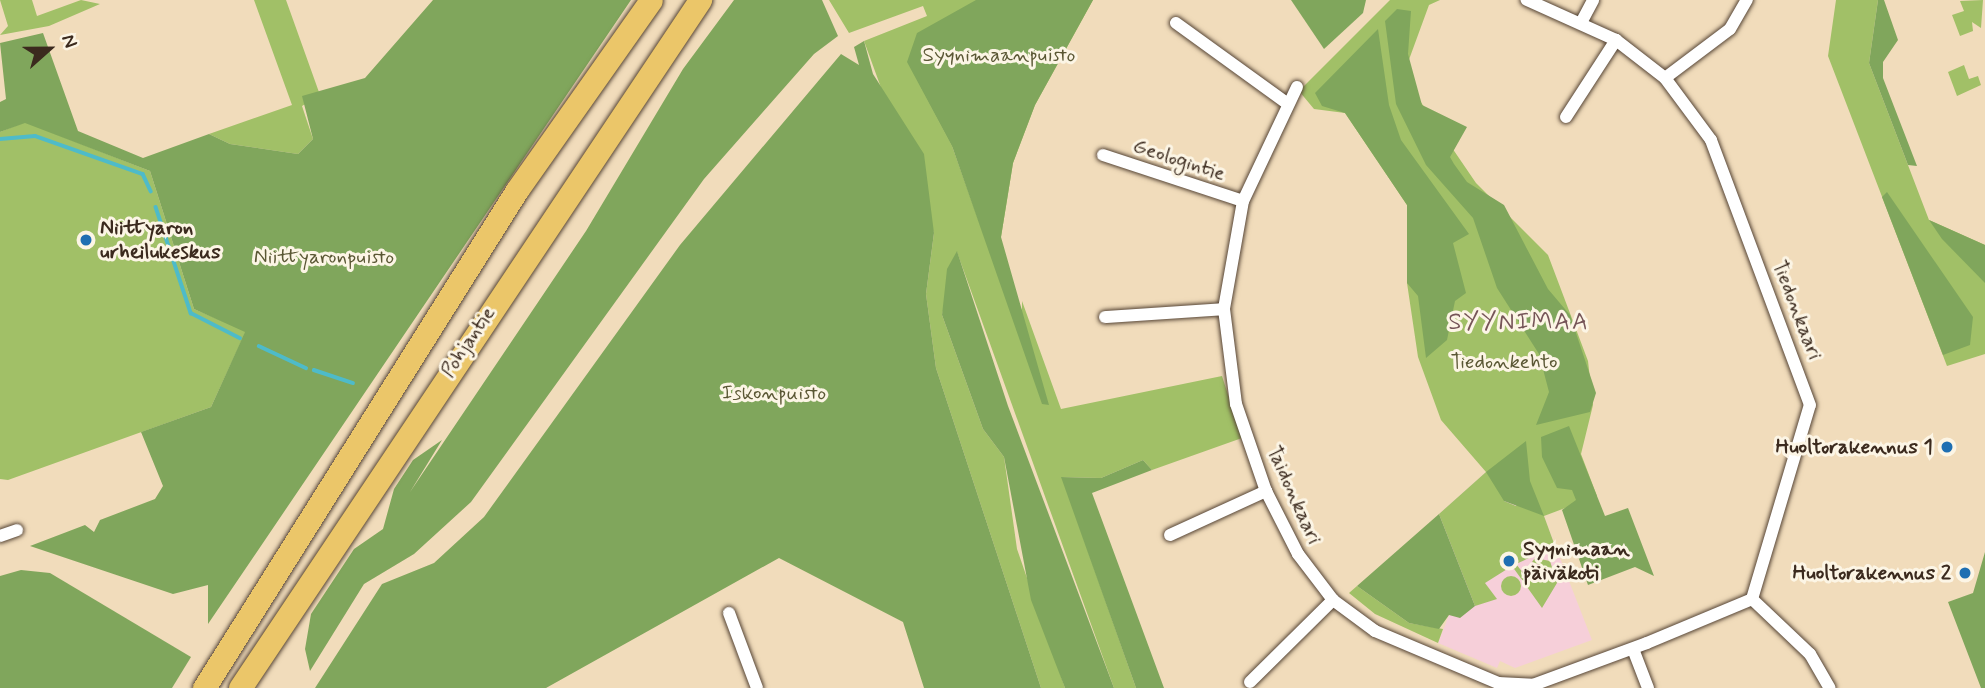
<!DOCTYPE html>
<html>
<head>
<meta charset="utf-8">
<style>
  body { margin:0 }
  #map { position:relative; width:1985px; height:688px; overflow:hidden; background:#f1dcbb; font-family:Mynerve,sans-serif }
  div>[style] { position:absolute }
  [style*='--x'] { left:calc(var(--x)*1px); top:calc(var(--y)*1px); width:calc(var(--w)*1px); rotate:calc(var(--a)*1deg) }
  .built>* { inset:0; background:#f6cfd9 }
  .green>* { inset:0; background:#a1c067 }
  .round { border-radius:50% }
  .forest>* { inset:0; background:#80a65c }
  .stream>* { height:3.5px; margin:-1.75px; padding:0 1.75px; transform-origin:1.75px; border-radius:1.75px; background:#4ebbc9 }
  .roads { filter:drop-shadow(0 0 2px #564536) drop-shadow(0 0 2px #564536) }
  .street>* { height:12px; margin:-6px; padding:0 6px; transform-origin:6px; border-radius:6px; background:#fff }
  .highway>* { height:23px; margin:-11.5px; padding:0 11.5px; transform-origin:11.5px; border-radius:11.5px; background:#ebc669 }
  .dots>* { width:19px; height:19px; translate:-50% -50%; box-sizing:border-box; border:4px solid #fcf5e5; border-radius:50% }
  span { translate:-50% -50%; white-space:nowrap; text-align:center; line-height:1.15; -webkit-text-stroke:6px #fcf5e5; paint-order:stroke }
  .park-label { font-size:21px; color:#5a5734 }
  .street-label { font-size:21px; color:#3b2a1e }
  .poi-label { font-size:21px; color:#3b2a1e; font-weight:700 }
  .left { translate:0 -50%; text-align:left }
  .right { translate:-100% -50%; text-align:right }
  .quarter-label { font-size:24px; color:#765558; letter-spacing:2px }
  .north { position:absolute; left:14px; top:14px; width:70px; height:70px; -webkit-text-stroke:5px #fcf5e5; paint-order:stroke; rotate:69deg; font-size:19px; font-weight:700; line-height:28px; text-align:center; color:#3b2a1e }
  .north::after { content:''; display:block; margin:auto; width:24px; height:32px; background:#3b2a1e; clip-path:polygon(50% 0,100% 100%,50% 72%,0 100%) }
</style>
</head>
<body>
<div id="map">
  <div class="built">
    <i style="clip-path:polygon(1486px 472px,1530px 481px,1592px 640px,1515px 668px,1500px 661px,1497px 668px,1438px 643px,1449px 615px,1474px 605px,1439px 514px)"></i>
  </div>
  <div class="green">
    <i style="clip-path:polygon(0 0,32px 0,37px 16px,81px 0,100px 4px,49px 26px,0 35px,8px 26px)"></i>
    <i style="clip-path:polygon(254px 0,286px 0,320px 95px,302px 106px,313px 139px,298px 154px,230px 144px,209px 134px,292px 105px)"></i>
    <i style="clip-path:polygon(829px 0,1093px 0,1035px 105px,1013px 163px,1001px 237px,907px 62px,952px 146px,992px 258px,1022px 310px,1022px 301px,1061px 409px,1222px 376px,1242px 438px,1152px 470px,1143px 460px,1101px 478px,1062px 477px,1136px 688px,1114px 688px,957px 252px,942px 315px,983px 429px,1004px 457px,1017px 549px,1065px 688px,1041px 688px,936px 368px,926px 294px,934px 233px,864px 41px,927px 16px,923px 6px,849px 33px)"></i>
    <i style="clip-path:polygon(evenodd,1390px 0,1440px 0,1429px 5px,1403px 76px,1476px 183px,1548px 255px,1588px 361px,1593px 405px,1581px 454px,1597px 496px,1544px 516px,1555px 546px,1516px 564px,1524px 574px,1529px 567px,1539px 575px,1543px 566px,1532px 562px,1535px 558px,1550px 561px,1557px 583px,1542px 608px,1512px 566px,1485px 583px,1497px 599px,1475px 606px,1439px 514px,1486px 472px,1441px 420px,1418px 357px,1407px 283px,1407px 205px,1345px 113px,1314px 109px,1299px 91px,1390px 0,1530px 481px,1516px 506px,1504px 501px,1530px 481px)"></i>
    <i style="clip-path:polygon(1836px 0,1878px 0,1869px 63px,1929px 220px,1985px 245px,1985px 354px,1947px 366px,1828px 56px)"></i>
    <i style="clip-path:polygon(1983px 0,1981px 28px,1972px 22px,1973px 31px,1960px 36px,1952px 15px,1964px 11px,1960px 1px)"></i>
    <i style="clip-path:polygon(1964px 65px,1969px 79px,1978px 76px,1981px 85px,1957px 96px,1948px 72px)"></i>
    <i style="clip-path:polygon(25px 122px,150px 171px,194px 309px,246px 331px,211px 407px,8px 480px,0 479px,0 132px)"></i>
    <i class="round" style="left:1501px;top:576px;width:20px;height:20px"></i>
    <i style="clip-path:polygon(1357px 586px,1409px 623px,1443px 629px,1438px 643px,1375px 614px,1349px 593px)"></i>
  </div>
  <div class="forest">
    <i style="clip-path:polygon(433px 0,631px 0,208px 624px,208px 585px,173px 594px,30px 546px,85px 525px,94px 532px,100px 520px,155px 499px,163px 486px,141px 432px,211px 407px,245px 332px,194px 309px,150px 171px,25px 123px,0 132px,0 102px,6px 99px,0 43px,43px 33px,78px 131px,143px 158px,209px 134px,230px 144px,298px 154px,313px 139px,302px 96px,365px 78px)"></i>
    <i style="clip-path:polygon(734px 0,822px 0,838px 36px,814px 54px,704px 179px,471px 502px,414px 554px,364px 584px,310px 671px,305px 649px,311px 614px,354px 549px,383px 529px,394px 489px,413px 460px,442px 440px,410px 492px,586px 231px,683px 69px)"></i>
    <i style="clip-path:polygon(976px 0,1093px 0,1035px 105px,1013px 163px,1001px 237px,1049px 405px,1042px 404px,952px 146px,907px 62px,917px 33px)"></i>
    <i style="clip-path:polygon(1291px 0,1366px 0,1363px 13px,1324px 49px)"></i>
    <i style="clip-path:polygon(1878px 0,1884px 0,1898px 40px,1883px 62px,1883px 78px,1917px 166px,1908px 165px,1869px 63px)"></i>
    <i style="clip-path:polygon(1397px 9px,1411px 11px,1408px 54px,1422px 105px,1467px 127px,1450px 157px,1454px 164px,1467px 182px,1504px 205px,1548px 289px,1570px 315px,1596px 393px,1590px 412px,1536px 425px,1549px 392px,1539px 354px,1497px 288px,1473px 218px,1426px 165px,1396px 104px,1385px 21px)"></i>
    <i style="clip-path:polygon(1378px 29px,1389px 105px,1401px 140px,1469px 234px,1453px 243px,1466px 293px,1455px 301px,1447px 340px,1426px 358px,1418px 296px,1407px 283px,1407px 205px,1345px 113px,1322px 106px,1315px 93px)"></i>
    <i style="clip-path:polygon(864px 41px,873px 74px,924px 154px,934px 233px,926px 294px,936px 368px,1041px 688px,924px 688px,903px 622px,779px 558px,546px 688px,315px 688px,382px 584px,434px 563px,484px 517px,680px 245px,841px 54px,859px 65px,854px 47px)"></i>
    <i style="clip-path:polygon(1887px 192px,1973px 317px,1970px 345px,1943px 355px,1882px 197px)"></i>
    <i style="clip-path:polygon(1929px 220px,1985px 245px,1985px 283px,1942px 239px)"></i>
    <i style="clip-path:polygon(957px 251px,1008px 406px,1114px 688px,1065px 688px,1031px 600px,1004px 457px,983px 429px,942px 315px,947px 269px)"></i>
    <i style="clip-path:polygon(1569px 426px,1605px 516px,1628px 508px,1654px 576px,1635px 567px,1588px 585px,1562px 510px,1576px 500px,1572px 490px,1557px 488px,1542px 457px,1541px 437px)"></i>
    <i style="clip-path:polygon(1526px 441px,1530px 481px,1544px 516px,1504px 501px,1486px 472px)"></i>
    <i style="clip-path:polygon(1143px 460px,1152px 470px,1092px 493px,1164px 688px,1136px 688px,1061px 477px,1101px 478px)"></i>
    <i style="clip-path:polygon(1439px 514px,1475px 606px,1460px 618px,1449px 615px,1439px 629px,1409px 623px,1357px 586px)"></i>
    <i style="clip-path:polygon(1985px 552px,1985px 688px,1981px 688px,1948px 602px,1973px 593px)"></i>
    <i style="clip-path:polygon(21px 570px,50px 573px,191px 657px,172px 688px,0 688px,0 576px)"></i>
  </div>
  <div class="stream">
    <i style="--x:0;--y:139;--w:35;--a:-5"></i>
    <i style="--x:35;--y:136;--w:114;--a:19.4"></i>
    <i style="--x:143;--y:174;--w:19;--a:65"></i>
    <i style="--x:156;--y:207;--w:112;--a:71.7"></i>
    <i style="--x:191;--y:313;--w:55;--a:27"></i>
    <i style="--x:259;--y:346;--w:52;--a:25.1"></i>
    <i style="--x:314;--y:370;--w:41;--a:18.4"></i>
  </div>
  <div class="roads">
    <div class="street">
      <i style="--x:1582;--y:21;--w:24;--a:-62"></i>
      <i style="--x:1176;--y:23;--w:138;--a:35.9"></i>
      <i style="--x:1665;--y:78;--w:81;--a:-37"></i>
      <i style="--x:1730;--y:29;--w:34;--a:-60"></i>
      <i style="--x:1297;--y:87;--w:126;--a:115.3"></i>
      <i style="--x:1243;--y:201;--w:110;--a:100"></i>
      <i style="--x:1224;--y:309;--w:96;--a:82.8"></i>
      <i style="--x:1236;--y:404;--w:92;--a:71"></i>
      <i style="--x:1266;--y:491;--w:71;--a:63.1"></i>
      <i style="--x:1298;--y:554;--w:58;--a:52.7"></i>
      <i style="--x:1333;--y:600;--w:52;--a:36.4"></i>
      <i style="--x:1375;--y:631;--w:134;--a:22.9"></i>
      <i style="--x:1498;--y:683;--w:35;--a:3"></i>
      <i style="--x:1533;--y:685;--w:121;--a:-20.2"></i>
      <i style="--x:1647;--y:643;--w:114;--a:-22.7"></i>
      <i style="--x:1752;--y:599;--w:202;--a:-73.4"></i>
      <i style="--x:1810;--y:405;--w:283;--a:-110.5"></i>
      <i style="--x:1711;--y:140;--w:77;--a:-126.6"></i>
      <i style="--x:1665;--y:78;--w:62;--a:-142.2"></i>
      <i style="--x:1616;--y:40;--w:98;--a:-155.8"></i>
      <i style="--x:1566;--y:117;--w:92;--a:-57"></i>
      <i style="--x:1103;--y:155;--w:147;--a:18.2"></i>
      <i style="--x:1105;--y:317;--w:119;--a:-3.8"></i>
      <i style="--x:1170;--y:535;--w:106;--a:-24.6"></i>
      <i style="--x:0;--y:536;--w:18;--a:-19"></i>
      <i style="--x:1752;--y:599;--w:80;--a:43.5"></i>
      <i style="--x:1810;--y:654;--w:39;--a:60"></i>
      <i style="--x:729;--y:613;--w:80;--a:69.5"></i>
      <i style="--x:1633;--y:649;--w:42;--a:69"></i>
      <i style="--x:1250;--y:682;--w:117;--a:-44.7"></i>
    </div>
    <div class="highway">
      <i style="--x:204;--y:688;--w:588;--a:-57.85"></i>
      <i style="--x:517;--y:190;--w:232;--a:-54.8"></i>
      <i style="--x:240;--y:688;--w:828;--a:-56.23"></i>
    </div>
  </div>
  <div class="dots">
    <i style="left:86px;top:240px;background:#1f6fb2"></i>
    <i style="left:1947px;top:447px;background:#1f6fb2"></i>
    <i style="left:1509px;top:561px;background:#1f6fb2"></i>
    <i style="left:1965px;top:573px;background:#1f6fb2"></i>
  </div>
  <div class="park-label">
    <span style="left:999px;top:55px">Syynimaanpuisto</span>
    <span style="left:324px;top:257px">Niittyaronpuisto</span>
    <span style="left:1504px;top:362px">Tiedonkehto</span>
    <span style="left:774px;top:393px">Iskonpuisto</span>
  </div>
  <div class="street-label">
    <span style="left:1179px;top:160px;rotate:18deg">Geologintie</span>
    <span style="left:1797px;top:310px;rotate:69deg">Tiedonkaari</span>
    <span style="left:468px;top:342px;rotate:-56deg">Pohjantie</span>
    <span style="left:1294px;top:495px;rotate:66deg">Taidonkaari</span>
  </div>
  <div class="poi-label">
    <span class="left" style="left:100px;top:240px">Niittyaron<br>urheilukeskus</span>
    <span class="right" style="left:1933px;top:447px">Huoltorakennus 1</span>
    <span class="left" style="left:1523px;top:561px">Syynimaan<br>päiväkoti</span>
    <span class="right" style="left:1951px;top:573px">Huoltorakennus 2</span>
  </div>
  <div class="quarter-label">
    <span style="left:1519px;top:323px">SYYNIMAA</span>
  </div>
  <div class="north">N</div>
</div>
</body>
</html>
